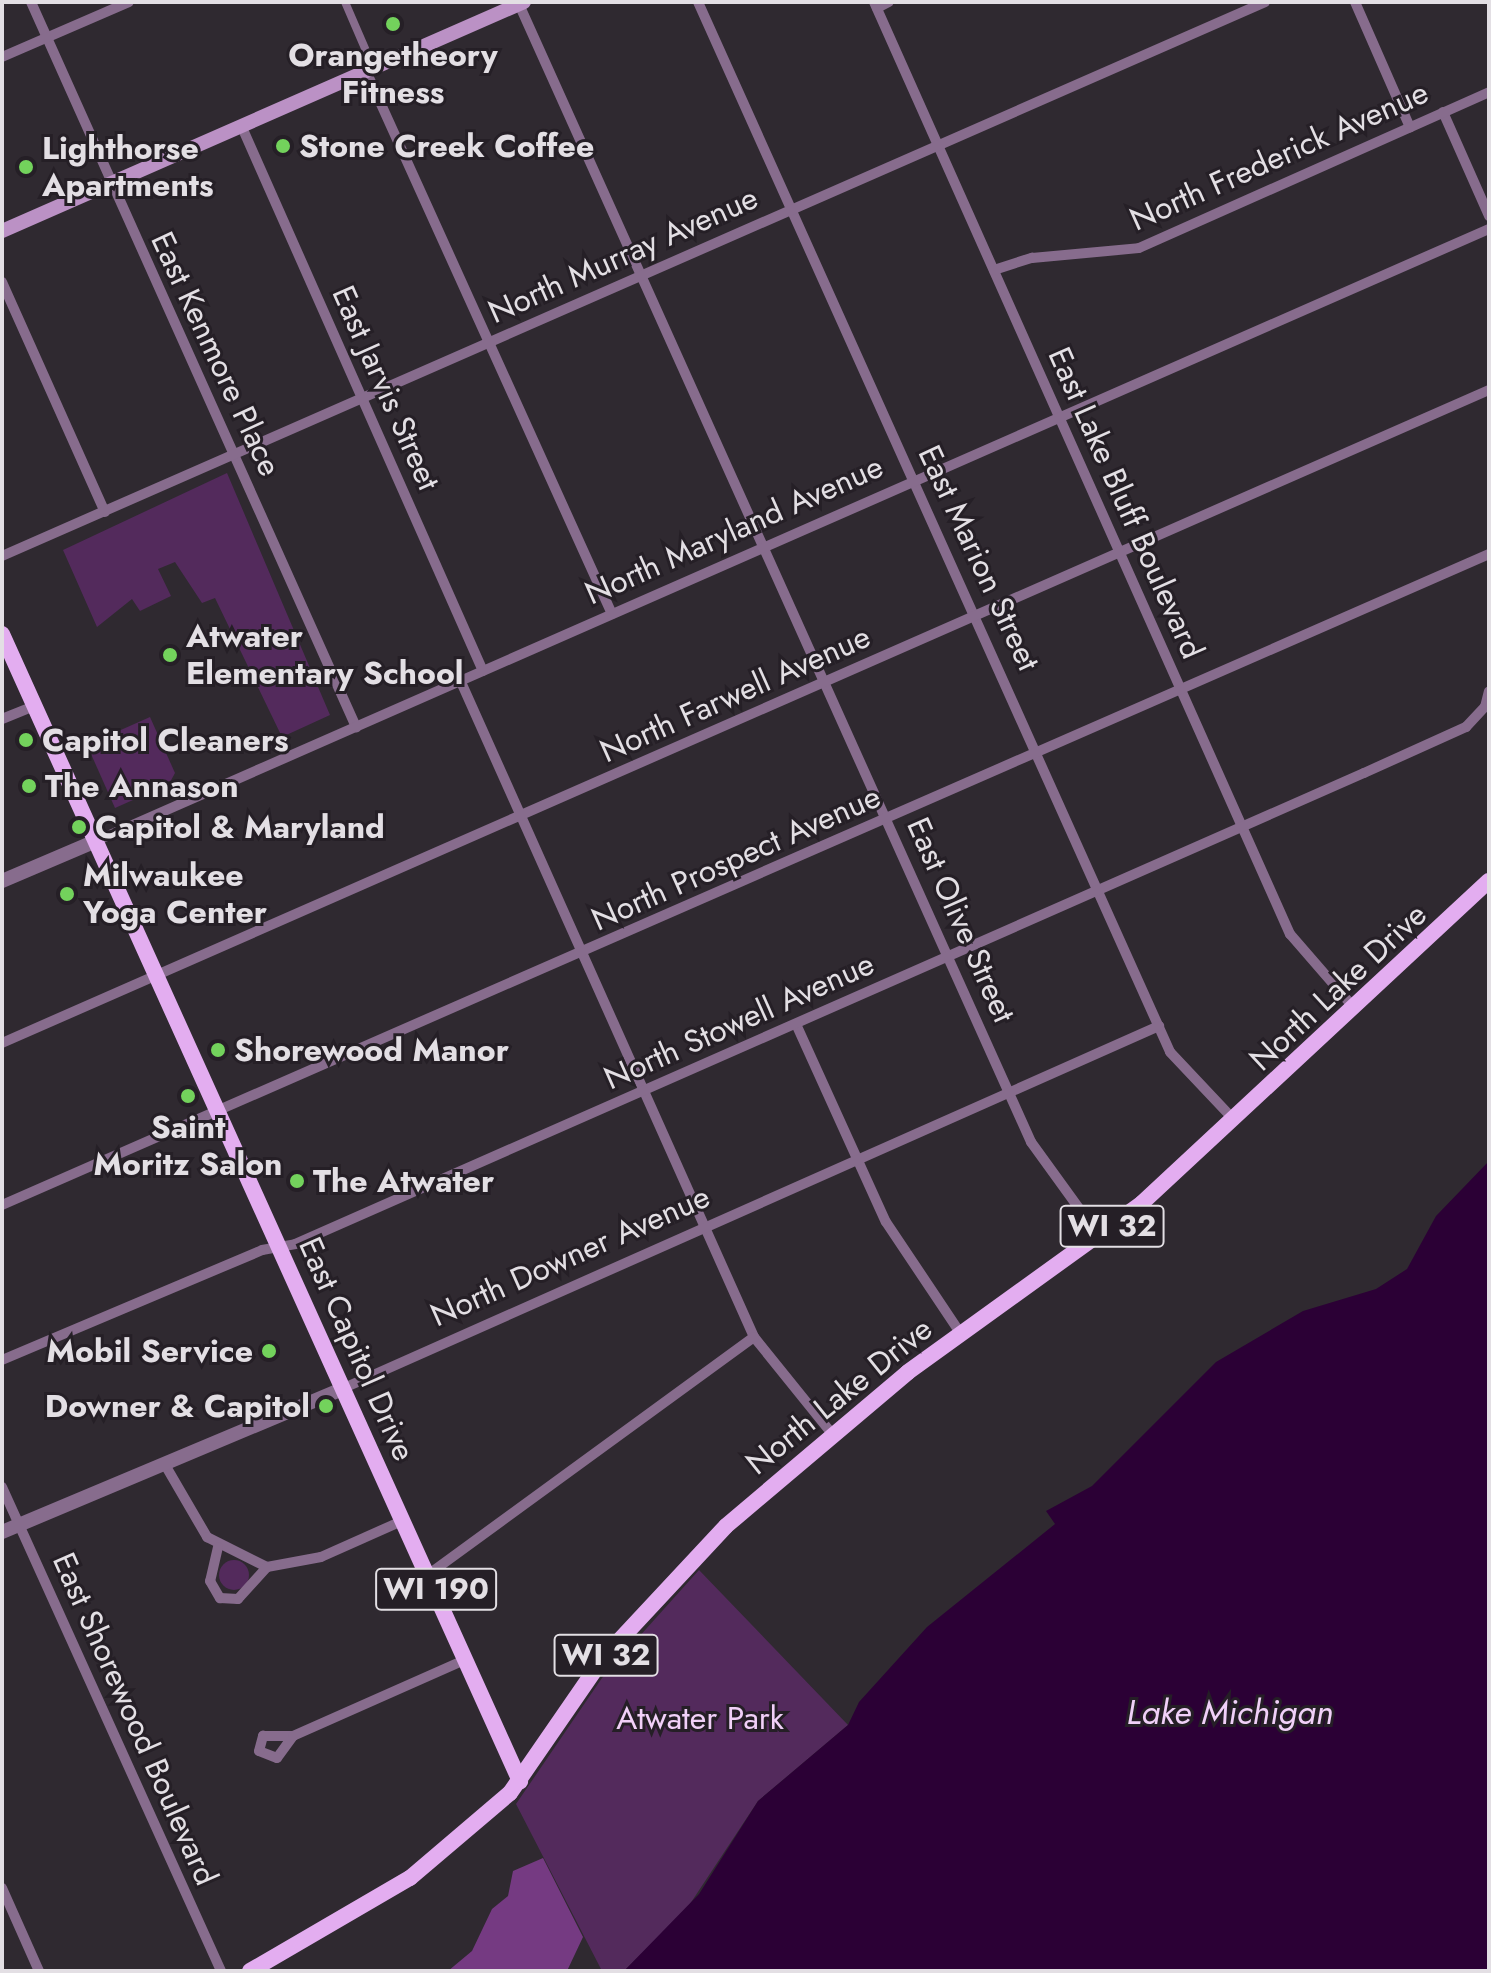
<!DOCTYPE html>
<html>
<head>
<meta charset="utf-8">
<style>
  body { margin:0 }
  #map { position:relative; width:1491px; height:1973px; overflow:hidden; background:#2f2930; font-family:Jost,sans-serif }
  div>[style] { position:absolute }
  [style*='--x'] { left:calc(var(--x)*1px); top:calc(var(--y)*1px); width:calc(var(--w)*1px); rotate:calc(var(--a)*1deg) }
  .green>* { inset:0; background:#532a5c }
  .round { border-radius:50% }
  .forest>* { inset:0; background:#753a82 }
  .water>* { inset:0; background:#2b0035 }
  .pedestrian>* { height:8px; margin:-4px; padding:0 4px; transform-origin:4px; border-radius:4px; background:#876c8d }
  .minor>* { height:10px; margin:-5px; padding:0 5px; transform-origin:5px; border-radius:5px; background:#876c8d }
  .tertiary>* { height:14px; margin:-7px; padding:0 7px; transform-origin:7px; border-radius:7px; background:#876c8d }
  .secondary>* { height:14px; margin:-7px; padding:0 7px; transform-origin:7px; border-radius:7px; background:#bb91c5 }
  .primary>* { height:16px; margin:-8px; padding:0 8px; transform-origin:8px; border-radius:8px; background:#e3adf0 }
  .dots>* { width:22px; height:22px; translate:-50% -50%; box-sizing:border-box; border:4px solid #251f26; border-radius:50% }
  span { translate:-50% -50%; white-space:nowrap; text-align:center; line-height:1.15; -webkit-text-stroke:6px #251f26; paint-order:stroke }
  .shield-label span { padding:2px 6px; background:#251f26; border:2px solid; border-radius:6px; -webkit-text-stroke-width:0 }
  .shield-label { font-size:30px; color:#e3dfe4; font-weight:700 }
  .poi-label { font-size:32px; color:#e3dfe4; font-weight:700 }
  .left { translate:0 -50%; text-align:left }
  .right { translate:-100% -50%; text-align:right }
  .street-label { font-size:32px; color:#e3dfe4 }
  .park-label { font-size:32px; color:#f1d0f8 }
  .water-label { font-size:34px; color:#f0d0f8; font-style:italic }
  .frame { position:absolute; inset:0; border:4px solid #e3dfe4; pointer-events:none }
</style>
</head>
<body>
<div id="map">
  <div class="green">
    <i style="clip-path:polygon(227px 473px,330px 715px,282px 737px,215px 598px,202px 603px,175px 562px,158px 569px,171px 596px,140px 611px,132px 599px,97px 627px,63px 550px)"></i>
    <i style="clip-path:polygon(150px 717px,175px 773px,169px 784px,115px 808px,87px 745px)"></i>
    <i class="round" style="left:219px;top:1560px;width:30px;height:30px"></i>
    <i style="clip-path:polygon(699px 1570px,848px 1725px,758px 1801px,686px 1910px,624px 1971px,602px 1971px,516px 1804px,602px 1678px)"></i>
  </div>
  <div class="forest">
    <i style="clip-path:polygon(543px 1858px,583px 1937px,567px 1971px,448px 1971px,472px 1951px,492px 1909px,508px 1896px,513px 1871px)"></i>
  </div>
  <div class="water">
    <i style="clip-path:polygon(1489px 1161px,1489px 1971px,624px 1971px,699px 1894px,758px 1801px,848px 1725px,859px 1702px,927px 1627px,1055px 1524px,1046px 1511px,1092px 1486px,1216px 1362px,1303px 1311px,1376px 1289px,1407px 1269px,1436px 1216px)"></i>
  </div>
  <div class="pedestrian">
    <i style="--x:345;--y:2;--w:56;--a:66.7"></i>
  </div>
  <div class="minor">
    <i style="--x:31;--y:2;--w:795;--a:65.85"></i>
    <i style="--x:518;--y:2;--w:1250;--a:65.77"></i>
    <i style="--x:1031;--y:1142;--w:116;--a:54.1"></i>
    <i style="--x:698;--y:2;--w:1151;--a:65.79"></i>
    <i style="--x:1170;--y:1052;--w:93;--a:46.7"></i>
    <i style="--x:874;--y:2;--w:1021;--a:65.95"></i>
    <i style="--x:1290;--y:934;--w:99;--a:49.1"></i>
    <i style="--x:1355;--y:2;--w:137;--a:66.3"></i>
    <i style="--x:877;--y:8;--w:13;--a:-27"></i>
    <i style="--x:2;--y:57;--w:138;--a:-23.4"></i>
    <i style="--x:366;--y:71;--w:596;--a:65.63"></i>
    <i style="--x:1443;--y:112;--w:114;--a:66.1"></i>
    <i style="--x:241;--y:125;--w:597;--a:66.1"></i>
    <i style="--x:994;--y:270;--w:40;--a:-18"></i>
    <i style="--x:1032;--y:258;--w:107;--a:-5.3"></i>
    <i style="--x:1139;--y:248;--w:383;--a:-24"></i>
    <i style="--x:2;--y:282;--w:252;--a:65.9"></i>
    <i style="--x:2;--y:556;--w:1379;--a:-23.68"></i>
    <i style="--x:461;--y:682;--w:718;--a:65.9"></i>
    <i style="--x:754;--y:1337;--w:126;--a:51.1"></i>
    <i style="--x:1485;--y:707;--w:16;--a:-76"></i>
    <i style="--x:2;--y:719;--w:35;--a:-22"></i>
    <i style="--x:96;--y:841;--w:1522;--a:-23.72"></i>
    <i style="--x:796;--y:1024;--w:217;--a:65.6"></i>
    <i style="--x:886;--y:1222;--w:135;--a:56.2"></i>
    <i style="--x:2;--y:1043;--w:1624;--a:-23.71"></i>
    <i style="--x:2;--y:1205;--w:1623;--a:-23.64"></i>
    <i style="--x:2;--y:1360;--w:282;--a:-22.9"></i>
    <i style="--x:262;--y:1250;--w:34;--a:-10"></i>
    <i style="--x:295;--y:1244;--w:1168;--a:-23.78"></i>
    <i style="--x:1364;--y:773;--w:112;--a:-24.3"></i>
    <i style="--x:1466;--y:727;--w:34;--a:-47"></i>
    <i style="--x:344;--y:1388;--w:892;--a:-23.95"></i>
    <i style="--x:164;--y:1463;--w:86;--a:59.8"></i>
    <i style="--x:207;--y:1537;--w:67;--a:26.6"></i>
    <i style="--x:267;--y:1567;--w:55;--a:-10.5"></i>
    <i style="--x:321;--y:1557;--w:91;--a:-24"></i>
    <i style="--x:2;--y:1487;--w:531;--a:65.65"></i>
    <i style="--x:218;--y:1547;--w:35;--a:103"></i>
    <i style="--x:210;--y:1581;--w:20;--a:60"></i>
    <i style="--x:220;--y:1598;--w:18;--a:3"></i>
    <i style="--x:238;--y:1599;--w:43;--a:-47.8"></i>
    <i style="--x:429;--y:1574;--w:402;--a:-36.1"></i>
    <i style="--x:293;--y:1736;--w:27;--a:126"></i>
    <i style="--x:277;--y:1758;--w:19;--a:-159"></i>
    <i style="--x:259;--y:1751;--w:16;--a:-75"></i>
    <i style="--x:263;--y:1736;--w:30;--a:0"></i>
    <i style="--x:293;--y:1736;--w:190;--a:-23.9"></i>
    <i style="--x:2;--y:1888;--w:91;--a:66"></i>
  </div>
  <div class="tertiary">
    <i style="--x:2;--y:881;--w:102;--a:-23.1"></i>
    <i style="--x:2;--y:1532;--w:371;--a:-22.8"></i>
  </div>
  <div class="secondary">
    <i style="--x:2;--y:231;--w:570;--a:-23.69"></i>
  </div>
  <div class="primary">
    <i style="--x:2;--y:634;--w:1259;--a:65.7"></i>
    <i style="--x:250;--y:1971;--w:185;--a:-30.2"></i>
    <i style="--x:410;--y:1878;--w:131;--a:-40.4"></i>
    <i style="--x:510;--y:1793;--w:164;--a:-55.4"></i>
    <i style="--x:603;--y:1658;--w:180;--a:-47"></i>
    <i style="--x:726;--y:1526;--w:238;--a:-40.2"></i>
    <i style="--x:908;--y:1372;--w:289;--a:-35.8"></i>
    <i style="--x:1142;--y:1203;--w:473;--a:-42.9"></i>
  </div>
  <div class="dots">
    <i style="left:393px;top:24px;background:#73d25c"></i>
    <i style="left:283px;top:146px;background:#73d25c"></i>
    <i style="left:26px;top:167px;background:#73d25c"></i>
    <i style="left:170px;top:655px;background:#73d25c"></i>
    <i style="left:26px;top:740px;background:#73d25c"></i>
    <i style="left:29px;top:786px;background:#73d25c"></i>
    <i style="left:79px;top:827px;background:#73d25c"></i>
    <i style="left:67px;top:894px;background:#73d25c"></i>
    <i style="left:218px;top:1050px;background:#73d25c"></i>
    <i style="left:188px;top:1096px;background:#73d25c"></i>
    <i style="left:297px;top:1181px;background:#73d25c"></i>
    <i style="left:269px;top:1351px;background:#73d25c"></i>
    <i style="left:326px;top:1406px;background:#73d25c"></i>
  </div>
  <div class="shield-label">
    <span style="left:1112px;top:1226px">WI 32</span>
    <span style="left:436px;top:1589px">WI 190</span>
    <span style="left:606px;top:1655px">WI 32</span>
  </div>
  <div class="poi-label">
    <span style="left:393px;top:74px">Orangetheory<br>Fitness</span>
    <span class="left" style="left:299px;top:146px">Stone Creek Coffee</span>
    <span class="left" style="left:42px;top:167px">Lighthorse<br>Apartments</span>
    <span class="left" style="left:186px;top:655px">Atwater<br>Elementary School</span>
    <span class="left" style="left:42px;top:740px">Capitol Cleaners</span>
    <span class="left" style="left:45px;top:786px">The Annason</span>
    <span class="left" style="left:95px;top:827px">Capitol &amp; Maryland</span>
    <span class="left" style="left:83px;top:894px">Milwaukee<br>Yoga Center</span>
    <span class="left" style="left:234px;top:1050px">Shorewood Manor</span>
    <span style="left:188px;top:1146px">Saint<br>Moritz Salon</span>
    <span class="left" style="left:313px;top:1181px">The Atwater</span>
    <span class="right" style="left:253px;top:1351px">Mobil Service</span>
    <span class="right" style="left:310px;top:1406px">Downer &amp; Capitol</span>
  </div>
  <div class="street-label">
    <span style="left:1279px;top:156px;rotate:-24deg">North Frederick Avenue</span>
    <span style="left:623px;top:255px;rotate:-24deg">North Murray Avenue</span>
    <span style="left:216px;top:354px;rotate:65deg">East Kenmore Place</span>
    <span style="left:386px;top:388px;rotate:66deg">East Jarvis Street</span>
    <span style="left:1126px;top:503px;rotate:66deg">East Lake Bluff Boulevard</span>
    <span style="left:734px;top:530px;rotate:-24deg">North Maryland Avenue</span>
    <span style="left:979px;top:558px;rotate:65deg">East Marion Street</span>
    <span style="left:735px;top:694px;rotate:-24deg">North Farwell Avenue</span>
    <span style="left:736px;top:858px;rotate:-24deg">North Prospect Avenue</span>
    <span style="left:961px;top:920px;rotate:66deg">East Olive Street</span>
    <span style="left:1338px;top:987px;rotate:-43deg">North Lake Drive</span>
    <span style="left:739px;top:1021px;rotate:-24deg">North Stowell Avenue</span>
    <span style="left:570px;top:1256px;rotate:-24deg">North Downer Avenue</span>
    <span style="left:357px;top:1349px;rotate:66deg">East Capitol Drive</span>
    <span style="left:839px;top:1396px;rotate:-39deg">North Lake Drive</span>
    <span style="left:135px;top:1719px;rotate:66deg">East Shorewood Boulevard</span>
  </div>
  <div class="park-label">
    <span style="left:700px;top:1718px">Atwater Park</span>
  </div>
  <div class="water-label">
    <span style="left:1230px;top:1713px">Lake Michigan</span>
  </div>
  <div class="frame"></div>
</div>
</body>
</html>
